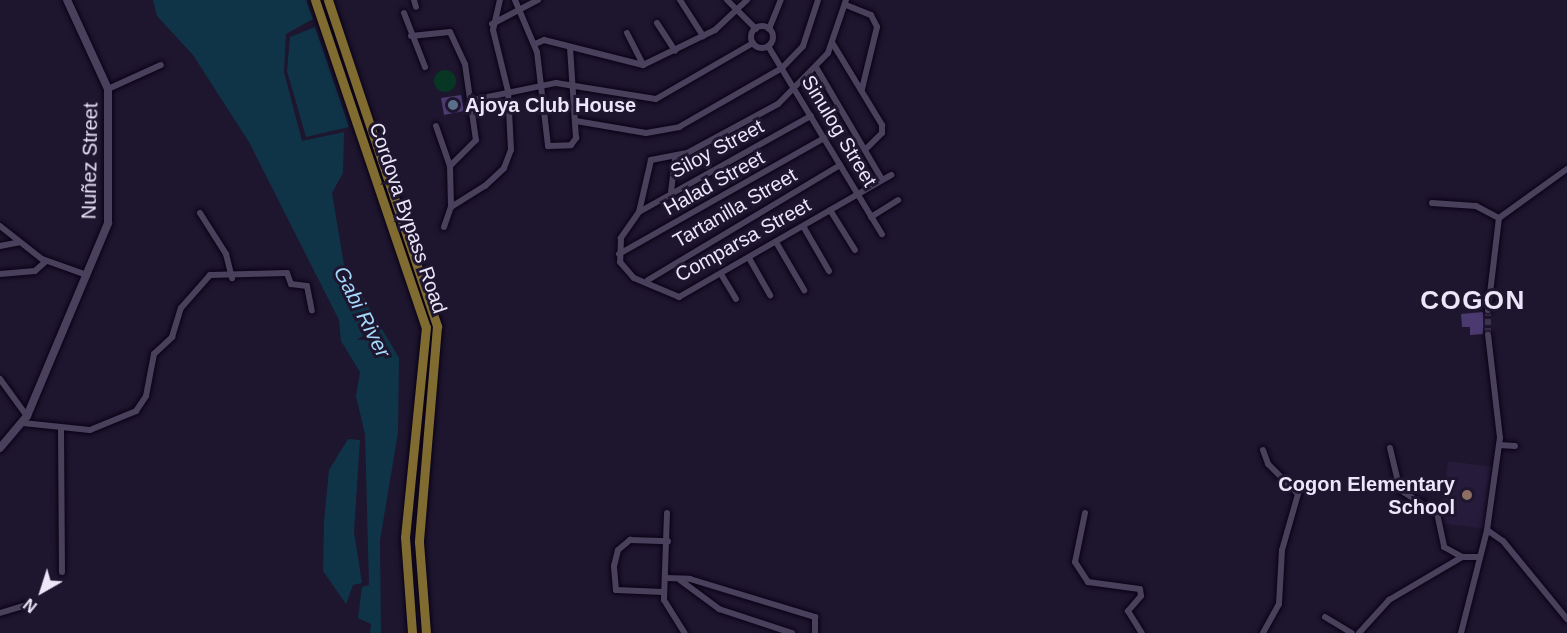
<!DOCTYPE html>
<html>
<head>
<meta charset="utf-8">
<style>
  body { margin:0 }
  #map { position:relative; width:1567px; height:633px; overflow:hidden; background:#1e152e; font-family:Helvetica,sans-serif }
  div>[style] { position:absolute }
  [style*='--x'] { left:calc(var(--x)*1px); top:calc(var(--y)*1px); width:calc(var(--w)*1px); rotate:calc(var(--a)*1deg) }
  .built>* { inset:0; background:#261b3a }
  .green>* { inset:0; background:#083624 }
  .round { border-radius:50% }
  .water>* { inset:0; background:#103447 }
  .building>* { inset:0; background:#4b3a6f }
  .minor-tunnel>* { height:6px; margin-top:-3px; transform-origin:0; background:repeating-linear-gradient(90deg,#3d344c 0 6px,transparent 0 9px) }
  .roads { filter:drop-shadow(0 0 2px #090215) drop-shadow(0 0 2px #090215) }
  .minor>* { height:6px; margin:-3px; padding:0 3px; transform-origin:3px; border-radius:3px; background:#49405c }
  .minor>.ring { margin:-3px; padding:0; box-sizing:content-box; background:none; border:6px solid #49405c; border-radius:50% }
  .tertiary>* { height:8px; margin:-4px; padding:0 4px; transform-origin:4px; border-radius:4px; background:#49405c }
  .primary>* { height:9px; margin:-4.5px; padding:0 4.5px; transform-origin:4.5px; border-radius:4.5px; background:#806b30 }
  .dots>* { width:16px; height:16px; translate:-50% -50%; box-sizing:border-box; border:3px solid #1e152e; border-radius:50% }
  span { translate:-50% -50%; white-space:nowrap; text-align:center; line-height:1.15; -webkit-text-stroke:6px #1e152e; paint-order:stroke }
  .poi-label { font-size:20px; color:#ebe6f8; font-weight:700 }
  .left { translate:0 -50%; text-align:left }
  .right { translate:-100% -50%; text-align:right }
  .street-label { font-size:20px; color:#ebe6f8 }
  .water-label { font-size:21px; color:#a4d9fa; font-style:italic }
  .district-label { font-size:26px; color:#ebe6f8; font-weight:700; letter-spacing:1.5px }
  .north { position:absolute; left:12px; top:561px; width:60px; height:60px; -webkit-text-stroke:4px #1e152e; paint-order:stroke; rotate:219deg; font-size:16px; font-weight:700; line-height:24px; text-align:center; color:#ebe6f8 }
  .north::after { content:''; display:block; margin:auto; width:21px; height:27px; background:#ebe6f8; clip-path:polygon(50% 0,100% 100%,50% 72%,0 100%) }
</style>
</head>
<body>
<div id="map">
  <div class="built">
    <i style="clip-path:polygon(1448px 461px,1494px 467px,1486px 529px,1440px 523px)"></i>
  </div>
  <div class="green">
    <i class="round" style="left:434px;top:70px;width:22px;height:22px"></i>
  </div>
  <div class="water">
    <i style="clip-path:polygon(153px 0,306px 0,313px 19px,286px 34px,284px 72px,302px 141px,344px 132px,343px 173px,332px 193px,344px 265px,399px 358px,398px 433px,380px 540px,381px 633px,370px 633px,371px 624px,358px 618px,362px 587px,369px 585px,365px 434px,356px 396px,360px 372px,341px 341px,339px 320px,249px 142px,193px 55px,157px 16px)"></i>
    <i style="clip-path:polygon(315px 27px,349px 127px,306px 137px,287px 71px,290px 37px)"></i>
    <i style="clip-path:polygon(348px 439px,360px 440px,354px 532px,362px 583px,353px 585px,346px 604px,323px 571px,324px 522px,329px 470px)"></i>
  </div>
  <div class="building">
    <i style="clip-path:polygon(461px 95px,464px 111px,444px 115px,441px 98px)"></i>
    <i style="clip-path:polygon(1461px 314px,1483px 312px,1483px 334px,1470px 335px,1470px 327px,1462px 327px)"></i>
  </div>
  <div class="minor-tunnel">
    <i style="--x:1488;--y:310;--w:25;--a:90"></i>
  </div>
  <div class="roads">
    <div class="minor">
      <i style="--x:414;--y:0;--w:7;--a:74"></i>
      <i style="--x:515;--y:0;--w:56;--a:67.1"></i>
      <i style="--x:537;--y:52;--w:95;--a:83.3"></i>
      <i style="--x:548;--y:146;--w:23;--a:-2"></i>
      <i style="--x:571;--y:145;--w:9;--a:-54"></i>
      <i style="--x:576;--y:138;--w:90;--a:-93.8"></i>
      <i style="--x:680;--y:0;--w:43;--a:57.4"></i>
      <i style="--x:727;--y:0;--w:41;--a:45"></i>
      <i style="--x:846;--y:0;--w:56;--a:108.8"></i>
      <i style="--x:828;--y:53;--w:71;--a:134.4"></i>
      <i style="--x:778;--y:104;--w:103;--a:151.7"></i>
      <i style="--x:687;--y:153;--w:37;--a:169"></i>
      <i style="--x:651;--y:160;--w:53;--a:103"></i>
      <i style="--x:639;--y:212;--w:32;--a:125"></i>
      <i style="--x:621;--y:238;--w:24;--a:92"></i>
      <i style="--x:620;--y:262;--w:21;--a:49"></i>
      <i style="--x:634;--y:278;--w:49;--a:22.9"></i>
      <i style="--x:679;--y:297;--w:245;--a:-29.9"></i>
      <i style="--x:846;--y:5;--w:27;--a:22"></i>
      <i style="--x:871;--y:15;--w:13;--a:63"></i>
      <i style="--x:877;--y:27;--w:64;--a:103.6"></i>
      <i style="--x:404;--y:13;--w:58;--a:68.7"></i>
      <i style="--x:657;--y:23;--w:33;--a:57"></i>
      <i style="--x:492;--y:24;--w:52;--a:-27.6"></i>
      <i class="ring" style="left:751px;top:26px;width:16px;height:16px"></i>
      <i style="--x:769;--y:29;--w:31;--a:-68"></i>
      <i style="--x:627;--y:33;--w:36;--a:63"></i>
      <i style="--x:411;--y:36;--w:39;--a:-6"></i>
      <i style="--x:450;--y:32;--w:35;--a:65"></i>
      <i style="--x:465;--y:64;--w:77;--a:81.8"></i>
      <i style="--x:476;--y:140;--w:37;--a:135"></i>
      <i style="--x:535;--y:44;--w:10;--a:-24"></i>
      <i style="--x:544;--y:40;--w:102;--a:14.2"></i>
      <i style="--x:643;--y:65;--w:80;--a:-25.9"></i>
      <i style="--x:715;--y:30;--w:44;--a:-43.2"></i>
      <i style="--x:833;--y:44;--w:95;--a:58.8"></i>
      <i style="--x:882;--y:125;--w:8;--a:90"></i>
      <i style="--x:882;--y:133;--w:24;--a:135"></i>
      <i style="--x:768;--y:46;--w:220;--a:58.8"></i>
      <i style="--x:816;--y:67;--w:129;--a:59.6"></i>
      <i style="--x:108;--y:89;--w:58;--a:-24.4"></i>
      <i style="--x:473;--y:100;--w:85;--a:-11.6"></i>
      <i style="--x:556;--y:83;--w:101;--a:9.1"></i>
      <i style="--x:656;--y:99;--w:112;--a:-30"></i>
      <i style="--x:576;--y:121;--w:71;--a:9.7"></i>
      <i style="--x:646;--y:133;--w:34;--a:-10"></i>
      <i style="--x:679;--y:127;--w:119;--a:-29.8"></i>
      <i style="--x:782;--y:68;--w:30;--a:-46"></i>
      <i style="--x:803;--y:46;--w:48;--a:-71.9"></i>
      <i style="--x:436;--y:126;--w:42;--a:70.7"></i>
      <i style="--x:450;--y:166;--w:41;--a:88.6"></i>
      <i style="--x:671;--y:192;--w:34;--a:-83"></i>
      <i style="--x:1432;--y:203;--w:44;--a:3.9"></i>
      <i style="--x:1476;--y:206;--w:26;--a:28"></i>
      <i style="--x:830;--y:210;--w:47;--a:58"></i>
      <i style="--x:639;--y:212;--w:197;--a:-29.2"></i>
      <i style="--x:200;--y:213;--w:49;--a:57.6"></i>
      <i style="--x:226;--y:254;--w:25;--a:76"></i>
      <i style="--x:871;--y:217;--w:32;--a:-32"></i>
      <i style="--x:1499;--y:218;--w:84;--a:-35.8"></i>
      <i style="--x:0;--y:226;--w:53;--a:38.2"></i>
      <i style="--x:42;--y:259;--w:48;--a:19.6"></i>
      <i style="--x:803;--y:226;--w:52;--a:60"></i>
      <i style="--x:444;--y:227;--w:21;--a:-71"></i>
      <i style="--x:451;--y:207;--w:40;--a:-32"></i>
      <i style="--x:485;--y:186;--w:26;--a:-43"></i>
      <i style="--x:504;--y:168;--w:19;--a:-69"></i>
      <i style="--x:511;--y:150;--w:59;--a:-92.9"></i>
      <i style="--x:508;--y:91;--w:63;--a:-103.8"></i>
      <i style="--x:493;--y:30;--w:31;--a:-77"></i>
      <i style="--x:776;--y:242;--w:56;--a:59.7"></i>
      <i style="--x:0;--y:246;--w:20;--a:-11"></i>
      <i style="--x:619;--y:254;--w:236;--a:-29.5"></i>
      <i style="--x:749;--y:258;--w:43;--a:60.4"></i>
      <i style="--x:0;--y:274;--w:35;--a:-5"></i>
      <i style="--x:35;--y:271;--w:15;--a:-42"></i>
      <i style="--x:721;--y:274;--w:29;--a:59"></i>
      <i style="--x:648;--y:280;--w:224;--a:-30.9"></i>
      <i style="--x:1488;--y:310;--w:93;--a:-83.2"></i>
      <i style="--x:0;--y:379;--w:46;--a:53.9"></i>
      <i style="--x:23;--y:423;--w:67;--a:6"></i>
      <i style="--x:90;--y:430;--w:50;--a:-22.4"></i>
      <i style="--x:136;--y:411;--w:18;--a:-56"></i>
      <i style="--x:146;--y:396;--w:43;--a:-79.2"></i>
      <i style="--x:154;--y:354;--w:25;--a:-43"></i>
      <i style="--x:172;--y:337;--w:30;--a:-73"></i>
      <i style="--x:181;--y:308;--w:44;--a:-48.7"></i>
      <i style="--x:210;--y:275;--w:77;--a:-1.5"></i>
      <i style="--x:287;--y:273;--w:12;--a:70"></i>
      <i style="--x:291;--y:284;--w:16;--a:7"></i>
      <i style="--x:307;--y:286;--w:25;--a:79"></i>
      <i style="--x:61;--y:430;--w:142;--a:89.6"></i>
      <i style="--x:1499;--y:445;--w:16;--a:4"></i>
      <i style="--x:1390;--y:448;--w:43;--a:76.6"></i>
      <i style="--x:1400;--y:490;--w:44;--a:31.9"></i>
      <i style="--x:1437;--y:513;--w:35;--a:78"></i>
      <i style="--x:1444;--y:547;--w:21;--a:29"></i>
      <i style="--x:1263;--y:450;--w:15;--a:70"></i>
      <i style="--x:1268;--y:464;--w:42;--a:45"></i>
      <i style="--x:1298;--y:494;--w:58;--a:105.9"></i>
      <i style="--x:1282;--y:550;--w:54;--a:93.2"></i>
      <i style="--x:1279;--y:604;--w:33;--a:119"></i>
      <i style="--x:667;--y:513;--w:87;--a:92"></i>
      <i style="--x:664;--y:600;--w:39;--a:58"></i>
      <i style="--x:1085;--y:513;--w:50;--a:101.5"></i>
      <i style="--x:1075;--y:562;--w:24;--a:57"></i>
      <i style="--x:1088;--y:582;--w:52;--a:7.7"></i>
      <i style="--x:1140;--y:589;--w:7;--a:82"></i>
      <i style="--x:1141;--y:596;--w:20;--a:131"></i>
      <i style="--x:1128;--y:611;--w:26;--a:58"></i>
      <i style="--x:1487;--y:530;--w:19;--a:35"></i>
      <i style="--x:1503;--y:541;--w:101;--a:50.6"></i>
      <i style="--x:666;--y:578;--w:24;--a:2"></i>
      <i style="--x:690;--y:579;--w:131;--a:16.9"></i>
      <i style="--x:815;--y:617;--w:16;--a:90"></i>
      <i style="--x:680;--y:580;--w:49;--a:36.6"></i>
      <i style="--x:719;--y:609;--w:77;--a:18.2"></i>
      <i style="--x:663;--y:592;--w:47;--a:-177.6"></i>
      <i style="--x:616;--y:590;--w:24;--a:-95"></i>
      <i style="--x:614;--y:566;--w:16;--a:-76"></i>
      <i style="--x:618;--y:550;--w:16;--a:-40"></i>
      <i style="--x:630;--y:540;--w:38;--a:2"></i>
      <i style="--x:0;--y:613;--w:28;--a:-17"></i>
      <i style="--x:1325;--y:617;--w:31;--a:31"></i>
      <i style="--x:1359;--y:633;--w:45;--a:-47.7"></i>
      <i style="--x:1389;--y:600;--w:85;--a:-30.5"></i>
      <i style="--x:1462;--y:557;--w:18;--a:0"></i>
      <i style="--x:1461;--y:633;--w:106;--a:-75.8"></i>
      <i style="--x:1487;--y:530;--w:93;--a:-82"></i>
      <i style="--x:1500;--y:438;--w:104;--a:-96.6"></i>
    </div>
    <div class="tertiary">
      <i style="--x:0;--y:448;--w:42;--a:-49.8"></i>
      <i style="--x:27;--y:416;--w:209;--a:-67.2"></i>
      <i style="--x:108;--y:223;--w:134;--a:-90"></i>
      <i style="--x:108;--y:89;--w:98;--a:-114.7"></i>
    </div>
    <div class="primary">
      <i style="--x:315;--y:0;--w:345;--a:71.3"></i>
      <i style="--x:426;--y:327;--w:211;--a:95.7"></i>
      <i style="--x:405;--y:537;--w:96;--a:85.8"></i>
      <i style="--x:328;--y:0;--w:344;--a:71.5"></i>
      <i style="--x:437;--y:326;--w:217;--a:94.8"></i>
      <i style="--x:419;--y:542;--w:91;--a:85.6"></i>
    </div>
  </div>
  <div class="dots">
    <i style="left:453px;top:105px;background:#5c6f8a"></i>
    <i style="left:1467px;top:495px;background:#8d6e63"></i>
  </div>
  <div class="poi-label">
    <span class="left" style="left:465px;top:105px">Ajoya Club House</span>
    <span class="right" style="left:1455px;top:496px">Cogon Elementary<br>School</span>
  </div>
  <div class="street-label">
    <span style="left:839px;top:131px;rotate:59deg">Sinulog Street</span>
    <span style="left:717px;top:149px;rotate:-28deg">Siloy Street</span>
    <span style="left:90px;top:161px;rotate:-89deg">Nuñez Street</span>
    <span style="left:714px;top:183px;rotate:-29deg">Halad Street</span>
    <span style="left:735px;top:208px;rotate:-30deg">Tartanilla Street</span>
    <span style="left:408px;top:218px;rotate:71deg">Cordova Bypass Road</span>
    <span style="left:743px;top:240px;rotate:-29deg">Comparsa Street</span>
  </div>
  <div class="water-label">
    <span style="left:362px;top:312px;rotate:63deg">Gabi River</span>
  </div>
  <div class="district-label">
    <span style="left:1473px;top:301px">COGON</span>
  </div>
  <div class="north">N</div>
</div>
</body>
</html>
